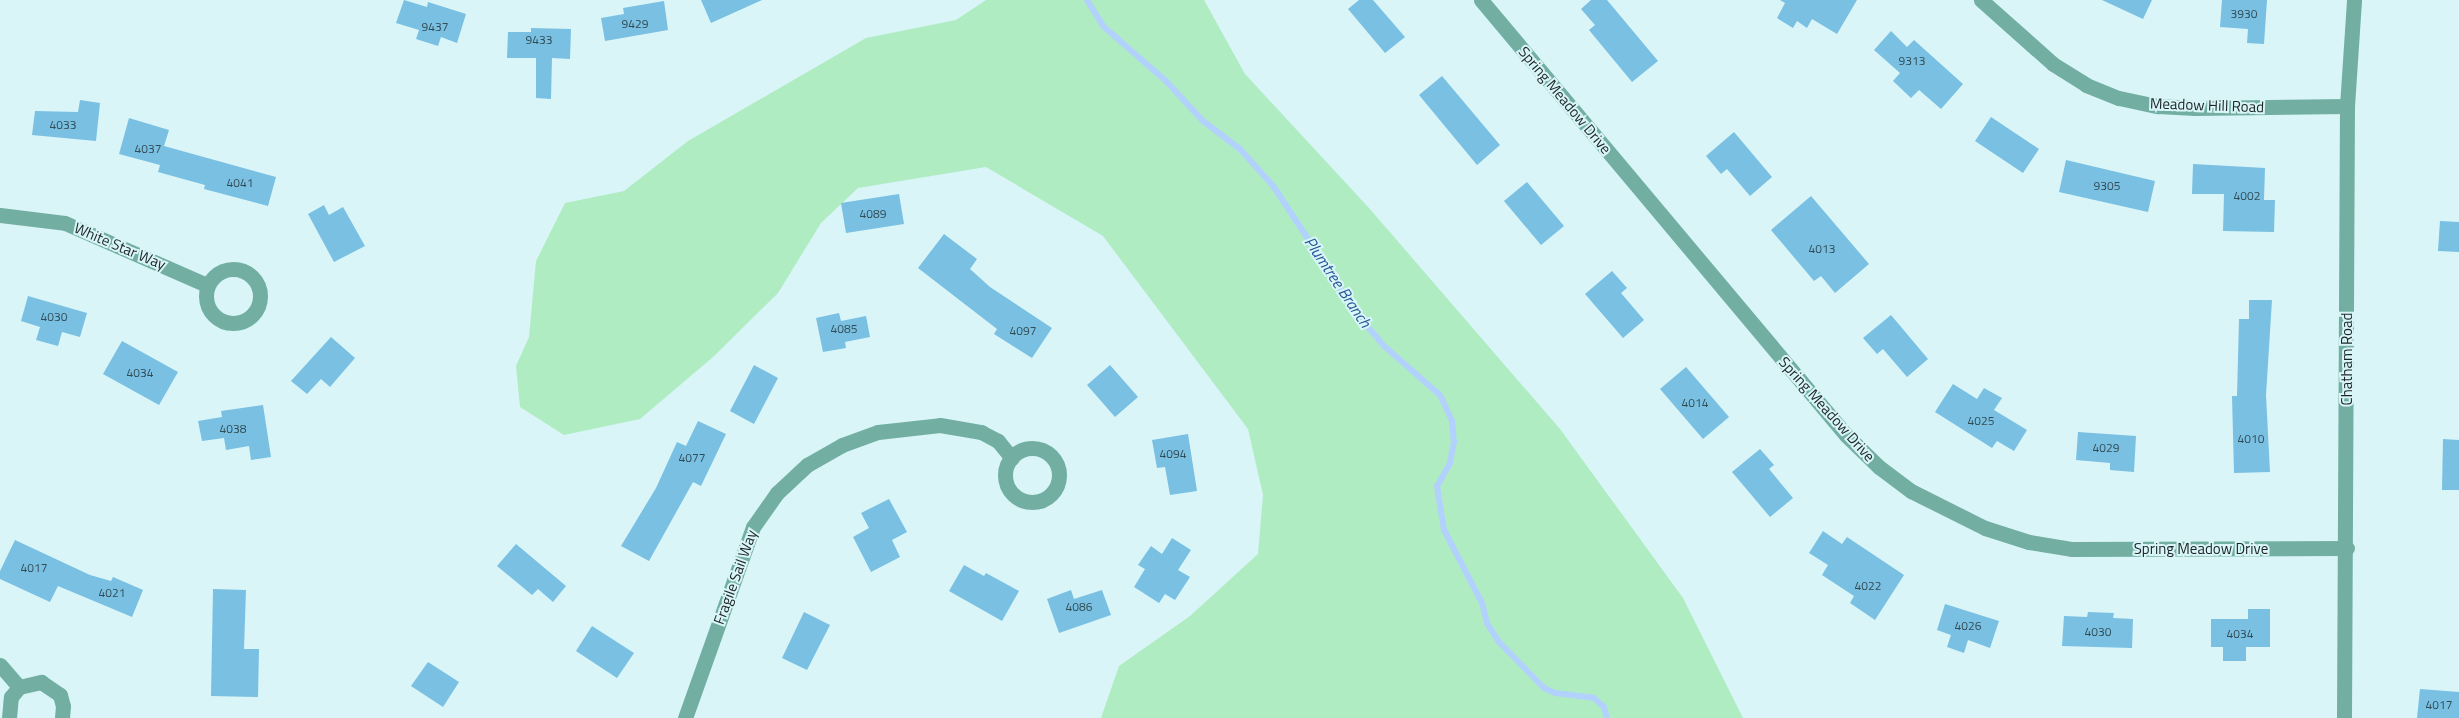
<!DOCTYPE html>
<html>
<head>
<meta charset="utf-8">
<style>
  body { margin:0 }
  #map { position:relative; width:2459px; height:718px; overflow:hidden; background:#d9f5f8; font-family:"Titillium Web",sans-serif }
  div>[style] { position:absolute }
  [style*='--x'] { left:calc(var(--x)*1px); top:calc(var(--y)*1px); width:calc(var(--w)*1px); rotate:calc(var(--a)*1deg) }
  .green>* { inset:0; background:#afecc2 }
  .stream>* { height:6px; margin:-3px; padding:0 3px; transform-origin:3px; border-radius:3px; background:#b2d2fd }
  .building>* { inset:0; background:#79c0e2 }
  .street>* { height:15px; margin:-7.5px; padding:0 7.5px; transform-origin:7.5px; border-radius:7.5px; background:#72afa2 }
  .street>.ring { margin:-7.5px; padding:0; box-sizing:content-box; background:none; border:15px solid #72afa2; border-radius:50% }
  span { translate:-50% -50%; white-space:nowrap; text-align:center; line-height:1.15; -webkit-text-stroke:4px #d9f5f8; paint-order:stroke }
  .number-label { font-size:12px; color:#324c55 }
  .number-label span { -webkit-text-stroke-width:0 }
  .street-label { font-size:15px; color:#1b2526 }
  .water-label { font-size:16px; color:#245696; font-style:italic }
</style>
</head>
<body>
<div id="map">
  <div class="green">
    <i style="clip-path:polygon(986px 0,1204px 0,1245px 74px,1369px 208px,1560px 429px,1683px 598px,1743px 718px,1101px 718px,1119px 666px,1190px 616px,1258px 554px,1263px 495px,1248px 429px,1103px 236px,986px 167px,858px 188px,821px 223px,778px 293px,713px 357px,640px 419px,564px 435px,520px 407px,516px 366px,529px 337px,536px 261px,565px 203px,624px 191px,688px 141px,866px 38px,956px 20px)"></i>
  </div>
  <div class="stream">
    <i style="--x:1087;--y:0;--w:31;--a:58"></i>
    <i style="--x:1103;--y:26;--w:84;--a:41.1"></i>
    <i style="--x:1166;--y:81;--w:54;--a:47.2"></i>
    <i style="--x:1203;--y:121;--w:46;--a:37.1"></i>
    <i style="--x:1240;--y:149;--w:51;--a:48.2"></i>
    <i style="--x:1274;--y:187;--w:152;--a:56.8"></i>
    <i style="--x:1357;--y:314;--w:42;--a:49.8"></i>
    <i style="--x:1384;--y:346;--w:74;--a:41.2"></i>
    <i style="--x:1440;--y:395;--w:29;--a:65"></i>
    <i style="--x:1452;--y:421;--w:21;--a:85"></i>
    <i style="--x:1454;--y:442;--w:21;--a:101"></i>
    <i style="--x:1450;--y:463;--w:26;--a:119"></i>
    <i style="--x:1437;--y:486;--w:45;--a:81"></i>
    <i style="--x:1444;--y:530;--w:82;--a:62.5"></i>
    <i style="--x:1482;--y:603;--w:21;--a:76"></i>
    <i style="--x:1487;--y:623;--w:22;--a:58"></i>
    <i style="--x:1499;--y:642;--w:64;--a:45.6"></i>
    <i style="--x:1544;--y:688;--w:12;--a:24"></i>
    <i style="--x:1555;--y:693;--w:39;--a:7"></i>
    <i style="--x:1594;--y:698;--w:13;--a:42"></i>
    <i style="--x:1604;--y:707;--w:11;--a:75"></i>
  </div>
  <div class="building">
    <i style="clip-path:polygon(404px 0,427px 7px,428px 2px,466px 14px,457px 43px,441px 37px,438px 46px,416px 39px,419px 30px,396px 23px)"></i>
    <i style="clip-path:polygon(701px 0,762px 0,711px 23px)"></i>
    <i style="clip-path:polygon(1359px 0,1373px 0,1405px 37px,1385px 53px,1348px 9px)"></i>
    <i style="clip-path:polygon(1591px 0,1607px 0,1658px 61px,1632px 82px,1589px 30px,1595px 25px,1581px 9px)"></i>
    <i style="clip-path:polygon(1780px 0,1857px 0,1837px 34px,1812px 19px,1807px 28px,1797px 21px,1793px 28px,1777px 18px,1785px 3px)"></i>
    <i style="clip-path:polygon(2102px 0,2152px 0,2143px 19px)"></i>
    <i style="clip-path:polygon(2222px 0,2267px 0,2264px 44px,2247px 43px,2248px 29px,2220px 27px)"></i>
    <i style="clip-path:polygon(664px 1px,668px 30px,605px 41px,601px 18px,624px 14px,623px 8px)"></i>
    <i style="clip-path:polygon(531px 28px,571px 29px,570px 59px,552px 58px,551px 99px,536px 98px,536px 58px,507px 58px,508px 32px,531px 32px)"></i>
    <i style="clip-path:polygon(1891px 31px,1907px 47px,1914px 40px,1963px 84px,1941px 109px,1919px 90px,1911px 98px,1893px 81px,1900px 73px,1874px 50px)"></i>
    <i style="clip-path:polygon(1442px 76px,1500px 145px,1477px 165px,1419px 95px)"></i>
    <i style="clip-path:polygon(80px 100px,100px 103px,96px 141px,32px 135px,35px 111px,78px 112px)"></i>
    <i style="clip-path:polygon(1991px 117px,2039px 149px,2023px 173px,1975px 141px)"></i>
    <i style="clip-path:polygon(129px 118px,169px 130px,164px 146px,276px 177px,268px 206px,204px 189px,205px 185px,158px 172px,160px 165px,119px 154px)"></i>
    <i style="clip-path:polygon(1734px 132px,1772px 177px,1750px 196px,1727px 169px,1721px 174px,1706px 156px)"></i>
    <i style="clip-path:polygon(2066px 160px,2155px 181px,2148px 212px,2059px 192px)"></i>
    <i style="clip-path:polygon(2193px 164px,2265px 168px,2264px 200px,2275px 200px,2274px 232px,2223px 231px,2224px 194px,2192px 194px)"></i>
    <i style="clip-path:polygon(1527px 182px,1564px 226px,1541px 245px,1504px 201px)"></i>
    <i style="clip-path:polygon(899px 194px,904px 224px,846px 233px,841px 203px)"></i>
    <i style="clip-path:polygon(1811px 196px,1869px 264px,1835px 293px,1821px 276px,1814px 281px,1771px 230px)"></i>
    <i style="clip-path:polygon(324px 205px,329px 215px,343px 207px,365px 246px,334px 262px,308px 214px)"></i>
    <i style="clip-path:polygon(2440px 221px,2459px 222px,2459px 252px,2438px 251px)"></i>
    <i style="clip-path:polygon(944px 234px,977px 259px,970px 269px,990px 287px,1052px 328px,1032px 358px,994px 334px,997px 329px,918px 268px)"></i>
    <i style="clip-path:polygon(1612px 271px,1627px 288px,1621px 293px,1644px 320px,1623px 338px,1585px 294px)"></i>
    <i style="clip-path:polygon(28px 296px,87px 313px,80px 337px,62px 332px,58px 346px,36px 340px,40px 327px,21px 321px)"></i>
    <i style="clip-path:polygon(2249px 300px,2272px 300px,2266px 395px,2270px 472px,2234px 473px,2232px 396px,2237px 396px,2239px 319px,2249px 319px)"></i>
    <i style="clip-path:polygon(839px 313px,841px 321px,866px 316px,870px 337px,845px 342px,846px 348px,823px 352px,816px 318px)"></i>
    <i style="clip-path:polygon(1891px 315px,1928px 359px,1907px 377px,1883px 349px,1877px 354px,1863px 338px)"></i>
    <i style="clip-path:polygon(331px 337px,355px 358px,330px 387px,321px 379px,307px 394px,291px 381px)"></i>
    <i style="clip-path:polygon(122px 341px,178px 372px,159px 405px,103px 374px)"></i>
    <i style="clip-path:polygon(754px 365px,778px 378px,754px 424px,730px 411px)"></i>
    <i style="clip-path:polygon(1110px 365px,1138px 397px,1115px 417px,1087px 385px)"></i>
    <i style="clip-path:polygon(1686px 367px,1729px 417px,1703px 439px,1660px 389px)"></i>
    <i style="clip-path:polygon(1953px 384px,1977px 399px,1984px 388px,2002px 398px,1994px 410px,2027px 430px,2014px 451px,1997px 441px,1992px 448px,1935px 412px)"></i>
    <i style="clip-path:polygon(263px 405px,271px 457px,251px 460px,249px 446px,226px 450px,224px 438px,202px 441px,198px 421px,222px 417px,221px 411px)"></i>
    <i style="clip-path:polygon(698px 421px,726px 434px,701px 486px,693px 482px,649px 561px,621px 546px,656px 488px,677px 442px,686px 446px)"></i>
    <i style="clip-path:polygon(2078px 432px,2136px 436px,2134px 472px,2110px 470px,2110px 463px,2076px 460px)"></i>
    <i style="clip-path:polygon(1188px 434px,1197px 491px,1170px 495px,1165px 467px,1157px 468px,1152px 440px)"></i>
    <i style="clip-path:polygon(2443px 439px,2459px 440px,2459px 490px,2442px 490px)"></i>
    <i style="clip-path:polygon(1760px 449px,1774px 465px,1769px 469px,1793px 498px,1770px 517px,1732px 472px)"></i>
    <i style="clip-path:polygon(889px 499px,907px 532px,892px 540px,900px 557px,871px 572px,853px 537px,869px 528px,861px 513px)"></i>
    <i style="clip-path:polygon(1823px 531px,1842px 544px,1847px 537px,1904px 575px,1875px 620px,1850px 603px,1854px 596px,1822px 575px,1828px 565px,1809px 553px)"></i>
    <i style="clip-path:polygon(1172px 538px,1191px 550px,1178px 570px,1190px 577px,1175px 600px,1165px 594px,1159px 603px,1134px 587px,1145px 569px,1138px 565px,1151px 546px,1162px 554px)"></i>
    <i style="clip-path:polygon(15px 540px,90px 575px,111px 581px,113px 577px,143px 590px,132px 617px,58px 586px,50px 602px,0 579px,0 571px)"></i>
    <i style="clip-path:polygon(516px 544px,566px 586px,553px 602px,538px 589px,532px 595px,497px 566px)"></i>
    <i style="clip-path:polygon(964px 565px,984px 576px,986px 573px,1019px 591px,1002px 621px,949px 591px)"></i>
    <i style="clip-path:polygon(213px 589px,246px 590px,244px 649px,259px 649px,258px 697px,211px 696px)"></i>
    <i style="clip-path:polygon(1071px 590px,1074px 599px,1102px 590px,1111px 615px,1059px 633px,1047px 599px)"></i>
    <i style="clip-path:polygon(1945px 604px,1999px 621px,1990px 648px,1968px 640px,1964px 653px,1947px 647px,1951px 635px,1937px 630px)"></i>
    <i style="clip-path:polygon(2248px 609px,2270px 609px,2270px 647px,2246px 647px,2246px 661px,2223px 661px,2223px 647px,2211px 647px,2211px 619px,2248px 619px)"></i>
    <i style="clip-path:polygon(804px 612px,830px 625px,807px 670px,782px 658px)"></i>
    <i style="clip-path:polygon(2088px 612px,2114px 613px,2113px 618px,2133px 619px,2132px 648px,2062px 646px,2064px 616px,2087px 617px)"></i>
    <i style="clip-path:polygon(592px 626px,634px 653px,617px 678px,576px 651px)"></i>
    <i style="clip-path:polygon(428px 662px,459px 682px,443px 707px,411px 686px)"></i>
    <i style="clip-path:polygon(2420px 689px,2459px 692px,2459px 718px,2417px 718px)"></i>
  </div>
  <div class="street">
    <i style="--x:1481;--y:0;--w:568;--a:50"></i>
    <i style="--x:1846;--y:435;--w:46;--a:44.1"></i>
    <i style="--x:1879;--y:467;--w:40;--a:37"></i>
    <i style="--x:1911;--y:491;--w:83;--a:26.6"></i>
    <i style="--x:1985;--y:528;--w:46;--a:17.7"></i>
    <i style="--x:2029;--y:542;--w:44;--a:9.2"></i>
    <i style="--x:2072;--y:549;--w:275;--a:-0.2"></i>
    <i style="--x:1981;--y:0;--w:96;--a:41.6"></i>
    <i style="--x:2053;--y:64;--w:39;--a:32"></i>
    <i style="--x:2086;--y:85;--w:35;--a:22"></i>
    <i style="--x:2119;--y:98;--w:40;--a:12"></i>
    <i style="--x:2158;--y:106;--w:37;--a:3"></i>
    <i style="--x:2195;--y:108;--w:152;--a:-0.8"></i>
    <i style="--x:0;--y:215;--w:65;--a:7"></i>
    <i style="--x:65;--y:223;--w:155;--a:23.6"></i>
    <i class="ring" style="left:206px;top:269px;width:39px;height:39px"></i>
    <i class="ring" style="left:1005px;top:448px;width:39px;height:39px"></i>
    <i style="--x:0;--y:665;--w:29;--a:49"></i>
    <i style="--x:9;--y:718;--w:21;--a:-85"></i>
    <i style="--x:11;--y:697;--w:13;--a:-51"></i>
    <i style="--x:19;--y:687;--w:23;--a:-13"></i>
    <i style="--x:41;--y:682;--w:23;--a:34"></i>
    <i style="--x:60;--y:695;--w:11;--a:75"></i>
    <i style="--x:63;--y:706;--w:12;--a:95"></i>
    <i style="--x:685;--y:718;--w:203;--a:-70.4"></i>
    <i style="--x:753;--y:527;--w:42;--a:-54.8"></i>
    <i style="--x:777;--y:493;--w:41;--a:-43"></i>
    <i style="--x:807;--y:465;--w:40;--a:-29.7"></i>
    <i style="--x:842;--y:445;--w:38;--a:-20"></i>
    <i style="--x:878;--y:432;--w:62;--a:-6.4"></i>
    <i style="--x:940;--y:425;--w:42;--a:9.7"></i>
    <i style="--x:981;--y:432;--w:19;--a:28"></i>
    <i style="--x:998;--y:441;--w:22;--a:51"></i>
    <i style="--x:2344;--y:718;--w:612;--a:-89.72"></i>
    <i style="--x:2347;--y:106;--w:106;--a:-86.2"></i>
  </div>
  <div class="number-label">
    <span style="left:2244px;top:14px">3930</span>
    <span style="left:635px;top:24px">9429</span>
    <span style="left:435px;top:27px">9437</span>
    <span style="left:539px;top:40px">9433</span>
    <span style="left:1912px;top:61px">9313</span>
    <span style="left:63px;top:125px">4033</span>
    <span style="left:148px;top:149px">4037</span>
    <span style="left:240px;top:183px">4041</span>
    <span style="left:2107px;top:186px">9305</span>
    <span style="left:2247px;top:196px">4002</span>
    <span style="left:873px;top:214px">4089</span>
    <span style="left:1822px;top:249px">4013</span>
    <span style="left:54px;top:317px">4030</span>
    <span style="left:844px;top:329px">4085</span>
    <span style="left:1023px;top:331px">4097</span>
    <span style="left:140px;top:373px">4034</span>
    <span style="left:1695px;top:403px">4014</span>
    <span style="left:1981px;top:421px">4025</span>
    <span style="left:233px;top:429px">4038</span>
    <span style="left:2251px;top:439px">4010</span>
    <span style="left:2106px;top:448px">4029</span>
    <span style="left:1173px;top:454px">4094</span>
    <span style="left:692px;top:458px">4077</span>
    <span style="left:34px;top:568px">4017</span>
    <span style="left:1868px;top:586px">4022</span>
    <span style="left:112px;top:593px">4021</span>
    <span style="left:1079px;top:607px">4086</span>
    <span style="left:1968px;top:626px">4026</span>
    <span style="left:2098px;top:632px">4030</span>
    <span style="left:2240px;top:634px">4034</span>
    <span style="left:2439px;top:705px">4017</span>
  </div>
  <div class="street-label">
    <span style="left:1565px;top:100px;rotate:50deg">Spring Meadow Drive</span>
    <span style="left:2207px;top:105px;rotate:2deg">Meadow Hill Road</span>
    <span style="left:120px;top:246px;rotate:23deg">White Star Way</span>
    <span style="left:2347px;top:359px;rotate:-90deg">Chatham Road</span>
    <span style="left:1827px;top:409px;rotate:48deg">Spring Meadow Drive</span>
    <span style="left:2201px;top:549px">Spring Meadow Drive</span>
    <span style="left:735px;top:577px;rotate:-70deg">Fragile Sail Way</span>
  </div>
  <div class="water-label">
    <span style="left:1338px;top:282px;rotate:56deg">Plumtree Branch</span>
  </div>
</div>
</body>
</html>
